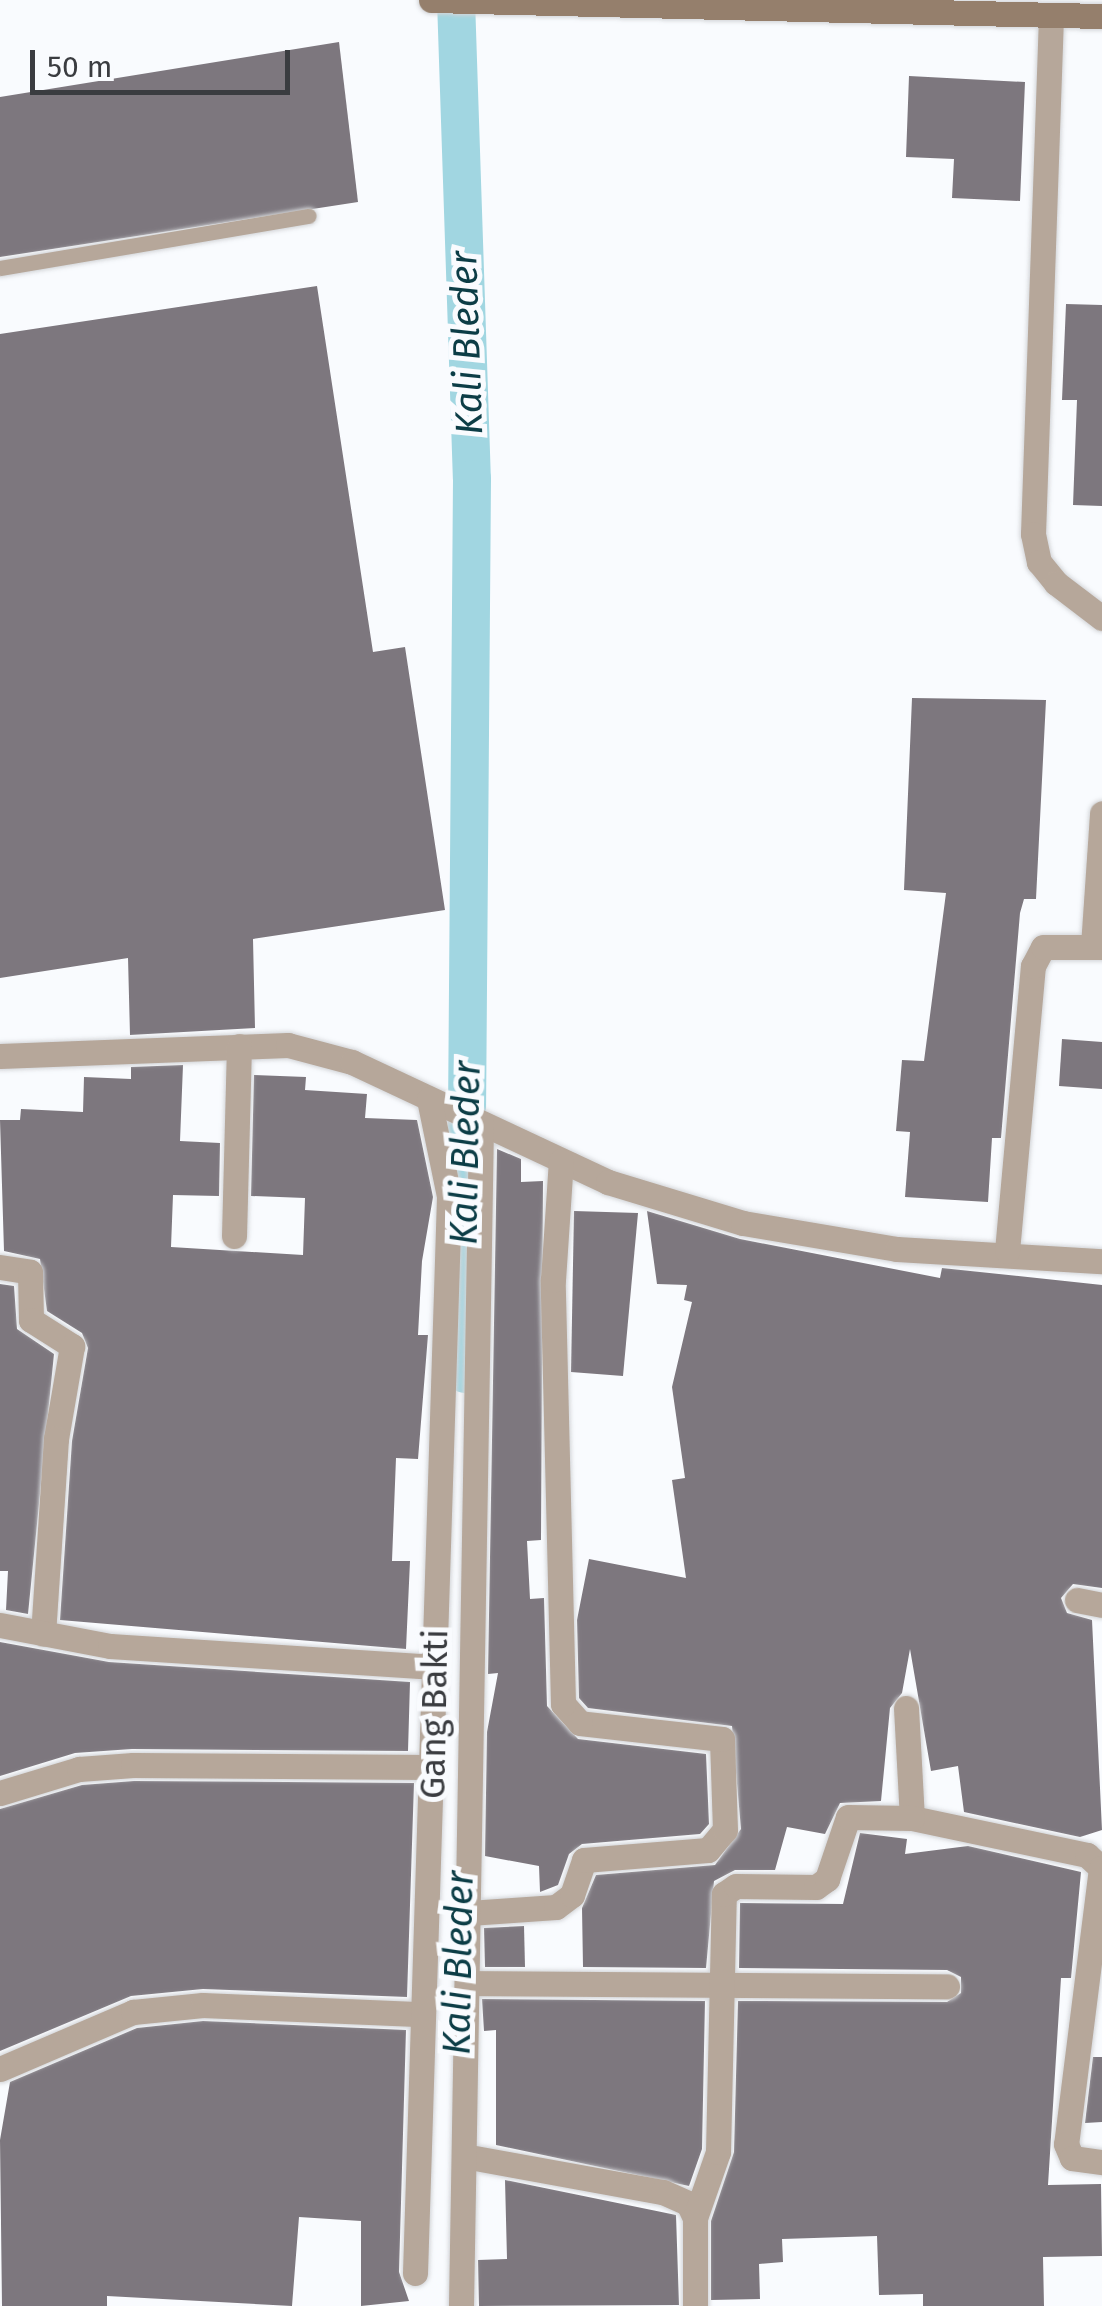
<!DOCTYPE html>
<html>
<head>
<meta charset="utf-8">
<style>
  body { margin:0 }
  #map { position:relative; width:1102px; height:2306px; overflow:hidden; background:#f9fbfe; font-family:"Fira Sans",sans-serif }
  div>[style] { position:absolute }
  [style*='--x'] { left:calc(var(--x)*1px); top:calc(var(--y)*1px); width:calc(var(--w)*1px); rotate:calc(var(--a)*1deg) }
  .canal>* { height:38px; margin:-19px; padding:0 19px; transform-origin:19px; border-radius:19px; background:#a1d6e1 }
  .building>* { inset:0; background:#7d777e }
  .roads { filter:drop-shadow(0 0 2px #d3d5d8) drop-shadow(0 0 2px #d3d5d8) }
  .lane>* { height:15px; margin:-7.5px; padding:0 7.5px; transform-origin:7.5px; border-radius:7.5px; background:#b6a79a }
  .street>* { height:25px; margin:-12.5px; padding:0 12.5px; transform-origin:12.5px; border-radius:12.5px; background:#b6a79a }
  .secondary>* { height:25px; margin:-12.5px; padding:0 12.5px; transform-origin:12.5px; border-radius:12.5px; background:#957f6c }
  span { translate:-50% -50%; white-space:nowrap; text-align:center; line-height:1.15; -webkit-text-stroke:10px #f9fbfe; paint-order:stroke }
  .street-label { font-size:35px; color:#3a3c40 }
  .water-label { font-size:38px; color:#0c3d46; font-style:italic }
  .scale { position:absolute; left:30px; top:50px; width:260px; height:45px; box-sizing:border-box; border:5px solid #3a3c40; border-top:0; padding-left:12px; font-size:30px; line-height:35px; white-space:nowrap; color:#3a3c40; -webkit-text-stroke:8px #f9fbfe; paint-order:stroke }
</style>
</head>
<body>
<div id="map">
  <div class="canal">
    <i style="--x:456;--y:0;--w:479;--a:88.1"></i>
    <i style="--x:472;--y:479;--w:895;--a:90.45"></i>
  </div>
  <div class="building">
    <i style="clip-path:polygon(339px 42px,358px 202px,0 257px,0 97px)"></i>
    <i style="clip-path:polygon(909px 76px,1025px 82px,1020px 201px,952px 198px,954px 159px,906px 157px)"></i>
    <i style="clip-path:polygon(317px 286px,373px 652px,405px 647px,445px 910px,253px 939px,255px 1028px,130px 1035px,128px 958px,0 978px,0 334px)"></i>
    <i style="clip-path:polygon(1066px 304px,1102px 305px,1102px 506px,1073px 505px,1077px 400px,1062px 400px)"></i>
    <i style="clip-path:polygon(912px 698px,1046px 700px,1036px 899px,1024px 899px,1020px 913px,1001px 1138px,992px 1138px,988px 1202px,905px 1197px,910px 1132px,896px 1131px,902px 1060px,924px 1061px,946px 893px,904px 890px)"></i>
    <i style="clip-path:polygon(1062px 1039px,1102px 1042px,1102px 1089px,1059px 1086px)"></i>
    <i style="clip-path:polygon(183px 1065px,180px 1141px,220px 1143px,219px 1196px,173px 1195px,171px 1247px,303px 1255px,305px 1198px,251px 1196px,254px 1075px,306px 1077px,305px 1090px,367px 1094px,365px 1118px,417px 1120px,433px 1197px,422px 1261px,418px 1335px,428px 1335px,418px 1459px,396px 1458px,392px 1561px,410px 1561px,406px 1649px,60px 1620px,72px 1441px,88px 1348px,82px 1333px,47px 1311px,40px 1259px,4px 1251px,0 1120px,20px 1120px,21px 1109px,83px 1112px,84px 1077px,131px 1079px,131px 1067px)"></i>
    <i style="clip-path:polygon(497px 1149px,521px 1159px,521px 1182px,543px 1181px,541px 1540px,527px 1541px,530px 1599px,544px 1598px,547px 1706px,578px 1739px,706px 1754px,709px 1824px,700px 1834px,582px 1844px,569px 1854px,558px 1885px,540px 1892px,539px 1866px,485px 1856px,487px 1732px,498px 1673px,488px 1674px)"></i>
    <i style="clip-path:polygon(574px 1211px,638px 1213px,623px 1376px,571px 1372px)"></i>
    <i style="clip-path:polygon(647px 1211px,740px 1239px,940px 1278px,942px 1268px,1102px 1285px,1102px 1588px,1073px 1584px,1061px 1598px,1067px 1613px,1092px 1620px,1102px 1830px,1080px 1837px,964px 1812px,958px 1766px,931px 1771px,910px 1649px,902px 1693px,890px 1708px,881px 1801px,840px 1803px,825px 1834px,787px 1827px,775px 1870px,735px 1870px,714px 1881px,706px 1968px,583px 1967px,582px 1908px,596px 1875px,715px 1865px,741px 1829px,732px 1726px,588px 1708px,579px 1698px,577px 1620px,589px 1559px,686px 1578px,672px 1480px,685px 1478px,672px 1387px,692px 1302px,684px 1300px,687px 1285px,657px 1284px)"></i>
    <i style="clip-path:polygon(0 1284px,14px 1286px,17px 1329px,54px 1354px,28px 1614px,6px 1610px,8px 1571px,0 1571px)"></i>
    <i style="clip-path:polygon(0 1642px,109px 1662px,410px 1682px,408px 1751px,132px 1749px,75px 1753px,0 1776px)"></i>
    <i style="clip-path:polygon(134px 1781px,414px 1783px,407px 1997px,203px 1989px,131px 1996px,0 2051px,0 1809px,82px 1785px)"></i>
    <i style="clip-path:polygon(860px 1833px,907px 1839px,905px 1854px,968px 1846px,1081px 1872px,1071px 1978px,1061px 1978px,1048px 2185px,1101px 2184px,1102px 2256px,1043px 2257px,1044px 2306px,923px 2306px,923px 2294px,879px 2295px,877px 2236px,782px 2239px,783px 2262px,759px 2264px,760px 2299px,711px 2300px,711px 2221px,734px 2152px,738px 2001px,947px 2002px,961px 1993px,961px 1977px,947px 1970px,739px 1968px,740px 1903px,843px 1904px)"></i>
    <i style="clip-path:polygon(524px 1926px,525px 1967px,485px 1967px,484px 1928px)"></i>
    <i style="clip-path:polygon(482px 1999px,705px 2001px,702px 2149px,689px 2186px,496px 2145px,496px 2030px,484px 2031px)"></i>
    <i style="clip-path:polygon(203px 2021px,406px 2030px,399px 2272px,409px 2301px,361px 2306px,361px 2221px,299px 2217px,292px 2306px,107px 2296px,107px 2306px,2px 2306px,0 2140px,10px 2082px,137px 2028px)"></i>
    <i style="clip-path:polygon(1093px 2057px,1102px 2057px,1102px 2122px,1085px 2123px)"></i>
    <i style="clip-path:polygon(505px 2180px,676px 2215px,679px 2305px,479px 2306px,478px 2260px,507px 2259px)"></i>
  </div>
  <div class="roads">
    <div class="lane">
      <i style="--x:0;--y:268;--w:313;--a:-9.6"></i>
    </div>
    <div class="street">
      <i style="--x:1051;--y:16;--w:518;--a:91.99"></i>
      <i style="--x:1033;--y:534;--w:29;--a:78"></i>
      <i style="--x:1039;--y:562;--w:27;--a:51"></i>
      <i style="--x:1056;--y:583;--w:58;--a:37.3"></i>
      <i style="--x:1093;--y:946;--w:133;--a:-86.1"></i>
      <i style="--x:0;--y:1056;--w:288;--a:-2.2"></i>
      <i style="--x:288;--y:1045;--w:66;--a:14.9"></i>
      <i style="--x:352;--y:1062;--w:283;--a:25.1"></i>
      <i style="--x:608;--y:1182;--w:141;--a:16.9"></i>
      <i style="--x:743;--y:1223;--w:156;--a:9.6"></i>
      <i style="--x:897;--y:1249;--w:205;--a:3.4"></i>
      <i style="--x:234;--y:1236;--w:190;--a:-88.5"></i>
      <i style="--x:1007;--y:1251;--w:286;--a:-84.8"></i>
      <i style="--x:1033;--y:966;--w:21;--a:-62"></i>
      <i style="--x:1043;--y:947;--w:59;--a:0"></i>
      <i style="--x:0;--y:1267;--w:30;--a:9"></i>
      <i style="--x:30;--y:1272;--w:48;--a:88.8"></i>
      <i style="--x:31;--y:1320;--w:49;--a:32.4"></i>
      <i style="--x:72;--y:1346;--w:94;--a:99.8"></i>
      <i style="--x:56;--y:1439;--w:195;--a:93.8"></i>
      <i style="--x:1077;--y:1600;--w:25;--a:11"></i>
      <i style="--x:0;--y:1625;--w:112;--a:10.8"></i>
      <i style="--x:110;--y:1646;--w:322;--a:3.7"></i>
      <i style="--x:906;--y:1708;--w:110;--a:86.9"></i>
      <i style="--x:912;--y:1818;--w:179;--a:11.9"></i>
      <i style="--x:1087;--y:1855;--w:19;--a:43"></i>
      <i style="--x:1101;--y:1868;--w:278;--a:97.2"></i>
      <i style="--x:1066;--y:2144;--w:15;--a:67"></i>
      <i style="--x:1072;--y:2158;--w:30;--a:8"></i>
      <i style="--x:0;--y:1793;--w:83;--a:-16.9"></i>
      <i style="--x:79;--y:1769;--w:54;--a:-4.2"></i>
      <i style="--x:133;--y:1765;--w:298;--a:0.4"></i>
      <i style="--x:469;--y:1913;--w:87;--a:-3.9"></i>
      <i style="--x:556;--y:1907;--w:20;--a:-37"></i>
      <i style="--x:572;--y:1895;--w:37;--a:-71"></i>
      <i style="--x:584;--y:1860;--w:124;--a:-4.6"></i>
      <i style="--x:708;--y:1850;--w:26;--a:-50"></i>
      <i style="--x:725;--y:1830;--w:91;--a:-91.9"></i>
      <i style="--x:722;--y:1739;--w:143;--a:-173.6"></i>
      <i style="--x:580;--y:1723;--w:25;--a:-132"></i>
      <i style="--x:563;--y:1704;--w:424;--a:-91.4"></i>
      <i style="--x:553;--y:1280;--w:119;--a:-86.2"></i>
      <i style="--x:471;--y:1983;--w:476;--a:0.4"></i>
      <i style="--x:0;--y:2069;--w:145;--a:-23.2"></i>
      <i style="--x:133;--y:2012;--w:70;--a:-5.7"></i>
      <i style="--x:203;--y:2005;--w:219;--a:2.4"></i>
      <i style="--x:464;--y:2156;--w:202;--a:10.3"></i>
      <i style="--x:663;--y:2192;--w:27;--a:24"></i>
      <i style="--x:688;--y:2203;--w:17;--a:65"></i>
      <i style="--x:415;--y:2273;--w:1078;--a:-88.19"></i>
      <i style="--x:449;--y:1196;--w:99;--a:-101.7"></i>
      <i style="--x:461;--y:2306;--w:1182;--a:-89.03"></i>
      <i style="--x:695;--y:2306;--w:88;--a:-90"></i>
      <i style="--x:695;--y:2218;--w:70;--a:-70.8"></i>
      <i style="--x:718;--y:2152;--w:258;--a:-88.7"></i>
      <i style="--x:724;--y:1894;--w:14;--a:-34"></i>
      <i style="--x:736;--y:1886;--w:80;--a:0.7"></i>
      <i style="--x:816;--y:1887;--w:14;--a:-36"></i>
      <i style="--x:827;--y:1879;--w:65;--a:-71.3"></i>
      <i style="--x:848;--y:1817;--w:64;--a:0.9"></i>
    </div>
    <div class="secondary">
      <i style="--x:431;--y:0;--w:671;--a:1.37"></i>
    </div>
  </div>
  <div class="street-label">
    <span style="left:434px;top:1714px;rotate:-89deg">Gang Bakti</span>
  </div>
  <div class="water-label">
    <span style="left:467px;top:343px;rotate:-92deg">Kali Bleder</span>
    <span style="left:466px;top:1153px;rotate:-89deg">Kali Bleder</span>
    <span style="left:459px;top:1963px;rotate:-89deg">Kali Bleder</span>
  </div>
  <div class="scale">50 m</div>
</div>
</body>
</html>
